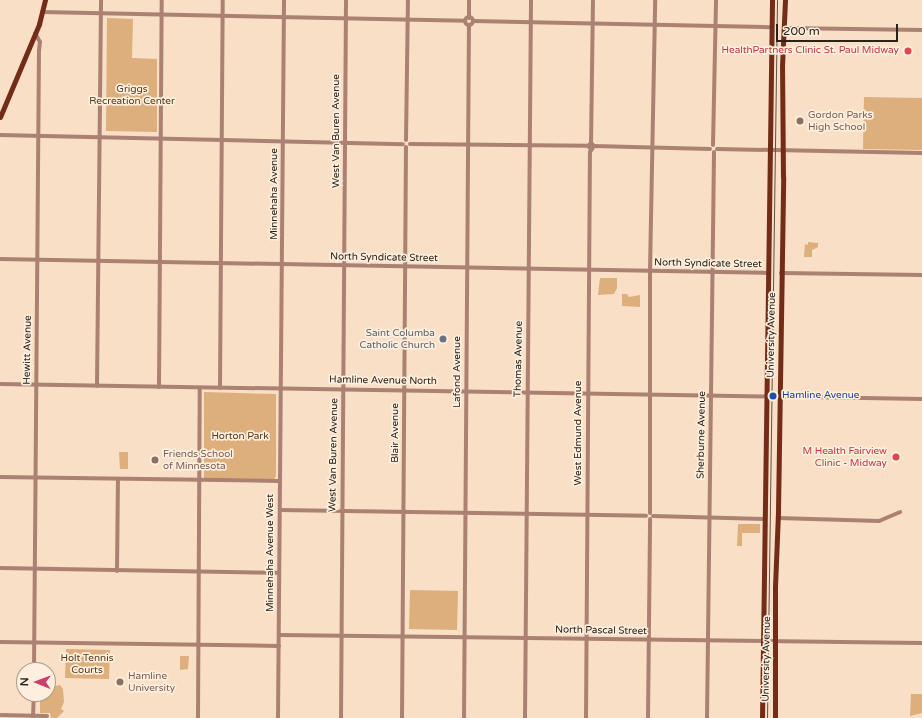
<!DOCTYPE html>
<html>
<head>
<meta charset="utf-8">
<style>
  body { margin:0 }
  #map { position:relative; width:922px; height:718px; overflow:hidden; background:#f8dfc5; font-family:"Varela Round",sans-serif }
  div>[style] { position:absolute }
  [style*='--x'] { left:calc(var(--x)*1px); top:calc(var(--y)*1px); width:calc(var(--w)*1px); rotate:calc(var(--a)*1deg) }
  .green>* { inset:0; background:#dcaf7c }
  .minor>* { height:4px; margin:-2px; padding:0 2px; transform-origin:2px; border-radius:2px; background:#ab8174 }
  .minor>.ring { margin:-2px; padding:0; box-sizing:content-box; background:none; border:4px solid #ab8174; border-radius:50% }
  .major>* { height:5px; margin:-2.5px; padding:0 2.5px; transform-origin:2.5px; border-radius:2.5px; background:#732c17 }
  .tram>* { height:1px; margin:-0.5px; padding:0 0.5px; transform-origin:0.5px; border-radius:0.5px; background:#5f5345 }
  .dots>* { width:11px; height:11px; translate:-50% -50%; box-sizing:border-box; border:2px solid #fdeede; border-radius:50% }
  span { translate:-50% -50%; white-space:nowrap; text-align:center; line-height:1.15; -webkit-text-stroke:3.5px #fdeede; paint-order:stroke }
  .health-label { font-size:10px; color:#be3a42 }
  .right { translate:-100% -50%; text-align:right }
  .park-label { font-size:10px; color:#533815 }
  .education-label { font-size:10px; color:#785e54 }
  .left { translate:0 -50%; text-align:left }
  .street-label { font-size:10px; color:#2a2218 }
  .worship-label { font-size:10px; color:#5b616d }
  .transit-label { font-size:10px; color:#164399 }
  .north { position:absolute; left:16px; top:662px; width:40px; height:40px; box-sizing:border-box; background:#fdeede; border:1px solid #a99c8f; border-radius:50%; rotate:271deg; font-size:11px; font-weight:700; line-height:16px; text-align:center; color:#2a2218 }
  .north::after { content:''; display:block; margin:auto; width:14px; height:18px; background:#cc3e6b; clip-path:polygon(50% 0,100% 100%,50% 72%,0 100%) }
  .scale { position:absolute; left:776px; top:24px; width:122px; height:18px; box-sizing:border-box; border:2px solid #2a2218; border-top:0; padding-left:5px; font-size:12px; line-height:14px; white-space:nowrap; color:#2a2218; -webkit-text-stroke:3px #fdeede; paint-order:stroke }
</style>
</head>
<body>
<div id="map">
  <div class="green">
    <i style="clip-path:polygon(107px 18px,133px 19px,132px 58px,157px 59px,157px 132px,106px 131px)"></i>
    <i style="clip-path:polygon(864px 97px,922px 98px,922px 150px,863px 149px)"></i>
    <i style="clip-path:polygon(808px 242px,818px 243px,818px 247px,812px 250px,812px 257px,804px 257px,805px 244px,808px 245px)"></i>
    <i style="clip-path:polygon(600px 278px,617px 278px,617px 288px,614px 294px,598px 295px)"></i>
    <i style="clip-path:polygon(622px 294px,627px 294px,629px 297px,640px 295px,640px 307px,622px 306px)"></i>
    <i style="clip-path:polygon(204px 392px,276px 394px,276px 476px,274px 479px,204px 478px)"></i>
    <i style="clip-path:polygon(119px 452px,128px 452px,128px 469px,120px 469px)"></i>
    <i style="clip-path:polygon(738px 524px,760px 524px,760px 533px,742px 533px,742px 546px,737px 546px)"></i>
    <i style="clip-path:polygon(410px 590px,458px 591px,457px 630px,409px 629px)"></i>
    <i style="clip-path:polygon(66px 649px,110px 650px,109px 679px,65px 678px)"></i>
    <i style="clip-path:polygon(180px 656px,189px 656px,188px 669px,180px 670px)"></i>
    <i style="clip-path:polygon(48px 685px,51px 687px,60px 685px,63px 689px,64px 702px,61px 709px,64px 711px,57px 718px,51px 718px,50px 713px,40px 713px,40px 694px,48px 694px)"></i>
    <i style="clip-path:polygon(911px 694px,922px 694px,922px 713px,910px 716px)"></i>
  </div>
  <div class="minor">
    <i style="--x:42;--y:12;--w:423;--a:1.2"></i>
    <i class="ring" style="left:465px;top:17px;width:4px;height:4px"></i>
    <i style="--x:469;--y:18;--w:18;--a:-90"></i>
    <i style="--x:473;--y:21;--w:298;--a:1.2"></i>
    <i style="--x:785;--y:28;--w:137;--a:0.8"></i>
    <i style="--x:0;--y:135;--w:403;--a:1.3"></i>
    <i style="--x:406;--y:140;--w:140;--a:-89.2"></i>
    <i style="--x:591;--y:143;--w:143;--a:-89.2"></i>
    <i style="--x:410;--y:144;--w:178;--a:0.6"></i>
    <i style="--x:713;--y:145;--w:145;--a:-88.8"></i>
    <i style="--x:594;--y:146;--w:116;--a:1.5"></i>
    <i style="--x:717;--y:149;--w:205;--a:1.1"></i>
    <i style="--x:0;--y:259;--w:768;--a:1.04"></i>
    <i style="--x:781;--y:273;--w:141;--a:0.8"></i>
    <i style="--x:0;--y:384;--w:922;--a:0.93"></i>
    <i style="--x:97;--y:386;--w:386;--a:-89.4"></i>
    <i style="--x:159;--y:387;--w:387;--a:-89.6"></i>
    <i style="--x:220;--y:388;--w:388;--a:-89.6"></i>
    <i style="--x:0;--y:477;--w:279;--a:0.8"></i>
    <i style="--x:280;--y:510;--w:366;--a:0.9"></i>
    <i style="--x:650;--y:513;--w:242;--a:-90"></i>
    <i style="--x:650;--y:271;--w:271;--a:-88.9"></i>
    <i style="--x:653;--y:516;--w:112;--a:1.5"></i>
    <i style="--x:778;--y:518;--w:101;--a:1.7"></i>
    <i style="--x:879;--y:521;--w:23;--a:-23"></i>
    <i style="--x:0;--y:568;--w:279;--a:1"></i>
    <i style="--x:117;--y:571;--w:92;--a:-89.4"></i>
    <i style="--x:279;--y:635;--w:643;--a:0.71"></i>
    <i style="--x:0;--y:642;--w:279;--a:0.8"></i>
    <i style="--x:34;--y:670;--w:619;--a:-89.54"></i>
    <i style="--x:39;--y:51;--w:9;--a:-84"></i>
    <i style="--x:40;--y:42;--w:10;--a:-119"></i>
    <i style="--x:0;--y:715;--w:47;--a:1.2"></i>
    <i style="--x:33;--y:718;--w:24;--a:-88"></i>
    <i style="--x:198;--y:718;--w:330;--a:-89.7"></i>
    <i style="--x:278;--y:718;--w:718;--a:-89.52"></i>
    <i style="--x:341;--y:718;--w:718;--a:-89.6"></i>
    <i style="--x:402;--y:718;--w:571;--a:-89.6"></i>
    <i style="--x:464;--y:718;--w:693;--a:-89.59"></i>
    <i style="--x:525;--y:718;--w:718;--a:-89.52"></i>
    <i style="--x:586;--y:718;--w:566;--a:-89.6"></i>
    <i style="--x:590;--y:152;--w:7;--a:-56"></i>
    <i style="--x:594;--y:146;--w:4;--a:-135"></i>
    <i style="--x:591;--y:143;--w:4;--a:135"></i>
    <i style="--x:588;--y:146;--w:4;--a:45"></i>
    <i style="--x:648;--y:718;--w:199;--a:-89.4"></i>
    <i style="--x:707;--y:718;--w:566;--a:-89.29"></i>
  </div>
  <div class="major">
    <i style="--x:0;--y:117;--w:101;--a:-67.2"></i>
    <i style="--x:39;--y:24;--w:25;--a:-76"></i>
    <i style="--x:762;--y:718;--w:718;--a:-89.2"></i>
    <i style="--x:775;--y:718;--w:131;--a:-90"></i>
    <i style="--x:775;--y:587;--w:76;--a:-87.7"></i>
    <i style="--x:778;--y:511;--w:334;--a:-89.1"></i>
    <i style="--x:783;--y:177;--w:111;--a:-90.5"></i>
    <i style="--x:782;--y:66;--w:66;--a:-87.4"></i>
  </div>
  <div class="tram">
    <i style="--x:767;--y:718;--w:718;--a:-89.2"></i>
  </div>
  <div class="dots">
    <i style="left:908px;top:51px;background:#e0444e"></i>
    <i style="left:800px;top:121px;background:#8d6e63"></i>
    <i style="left:443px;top:339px;background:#6b7280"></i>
    <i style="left:773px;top:396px;background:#1a4fb4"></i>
    <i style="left:896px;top:457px;background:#e0444e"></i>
    <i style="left:155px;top:460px;background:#8d6e63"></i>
    <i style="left:120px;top:682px;background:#8d6e63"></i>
  </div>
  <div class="health-label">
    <span class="right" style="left:899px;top:51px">HealthPartners Clinic St. Paul Midway</span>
    <span class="right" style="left:887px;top:457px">M Health Fairview<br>Clinic - Midway</span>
  </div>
  <div class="park-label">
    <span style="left:132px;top:95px">Griggs<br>Recreation Center</span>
    <span style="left:240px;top:437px">Horton Park</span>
    <span style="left:87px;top:664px">Holt Tennis<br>Courts</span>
  </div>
  <div class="education-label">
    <span class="left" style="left:808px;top:121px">Gordon Parks<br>High School</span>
    <span class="left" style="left:163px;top:460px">Friends School<br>of Minnesota</span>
    <span class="left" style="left:128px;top:682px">Hamline<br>University</span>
  </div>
  <div class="street-label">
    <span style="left:337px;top:131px;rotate:-90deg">West Van Buren Avenue</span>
    <span style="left:275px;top:194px;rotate:-90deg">Minnehaha Avenue</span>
    <span style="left:384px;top:258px;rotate:1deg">North Syndicate Street</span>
    <span style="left:708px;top:264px;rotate:1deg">North Syndicate Street</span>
    <span style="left:772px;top:335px;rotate:-89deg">University Avenue</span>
    <span style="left:28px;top:350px;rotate:-89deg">Hewitt Avenue</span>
    <span style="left:519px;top:359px;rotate:-89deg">Thomas Avenue</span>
    <span style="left:458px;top:372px;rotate:-90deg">Lafond Avenue</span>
    <span style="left:383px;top:381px;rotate:1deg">Hamline Avenue North</span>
    <span style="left:396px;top:433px;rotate:-90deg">Blair Avenue</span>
    <span style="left:579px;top:433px;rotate:-90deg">West Edmund Avenue</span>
    <span style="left:702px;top:435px;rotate:-89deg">Sherburne Avenue</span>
    <span style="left:334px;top:455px;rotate:-89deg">West Van Buren Avenue</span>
    <span style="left:271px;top:553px;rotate:-90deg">Minnehaha Avenue West</span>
    <span style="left:601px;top:631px;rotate:1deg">North Pascal Street</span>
    <span style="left:767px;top:659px;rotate:-89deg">University Avenue</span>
  </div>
  <div class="worship-label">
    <span class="right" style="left:435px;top:339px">Saint Columba<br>Catholic Church</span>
  </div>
  <div class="transit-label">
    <span class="left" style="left:782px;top:396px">Hamline Avenue</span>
  </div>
  <div class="north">N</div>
  <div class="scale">200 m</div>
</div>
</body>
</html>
